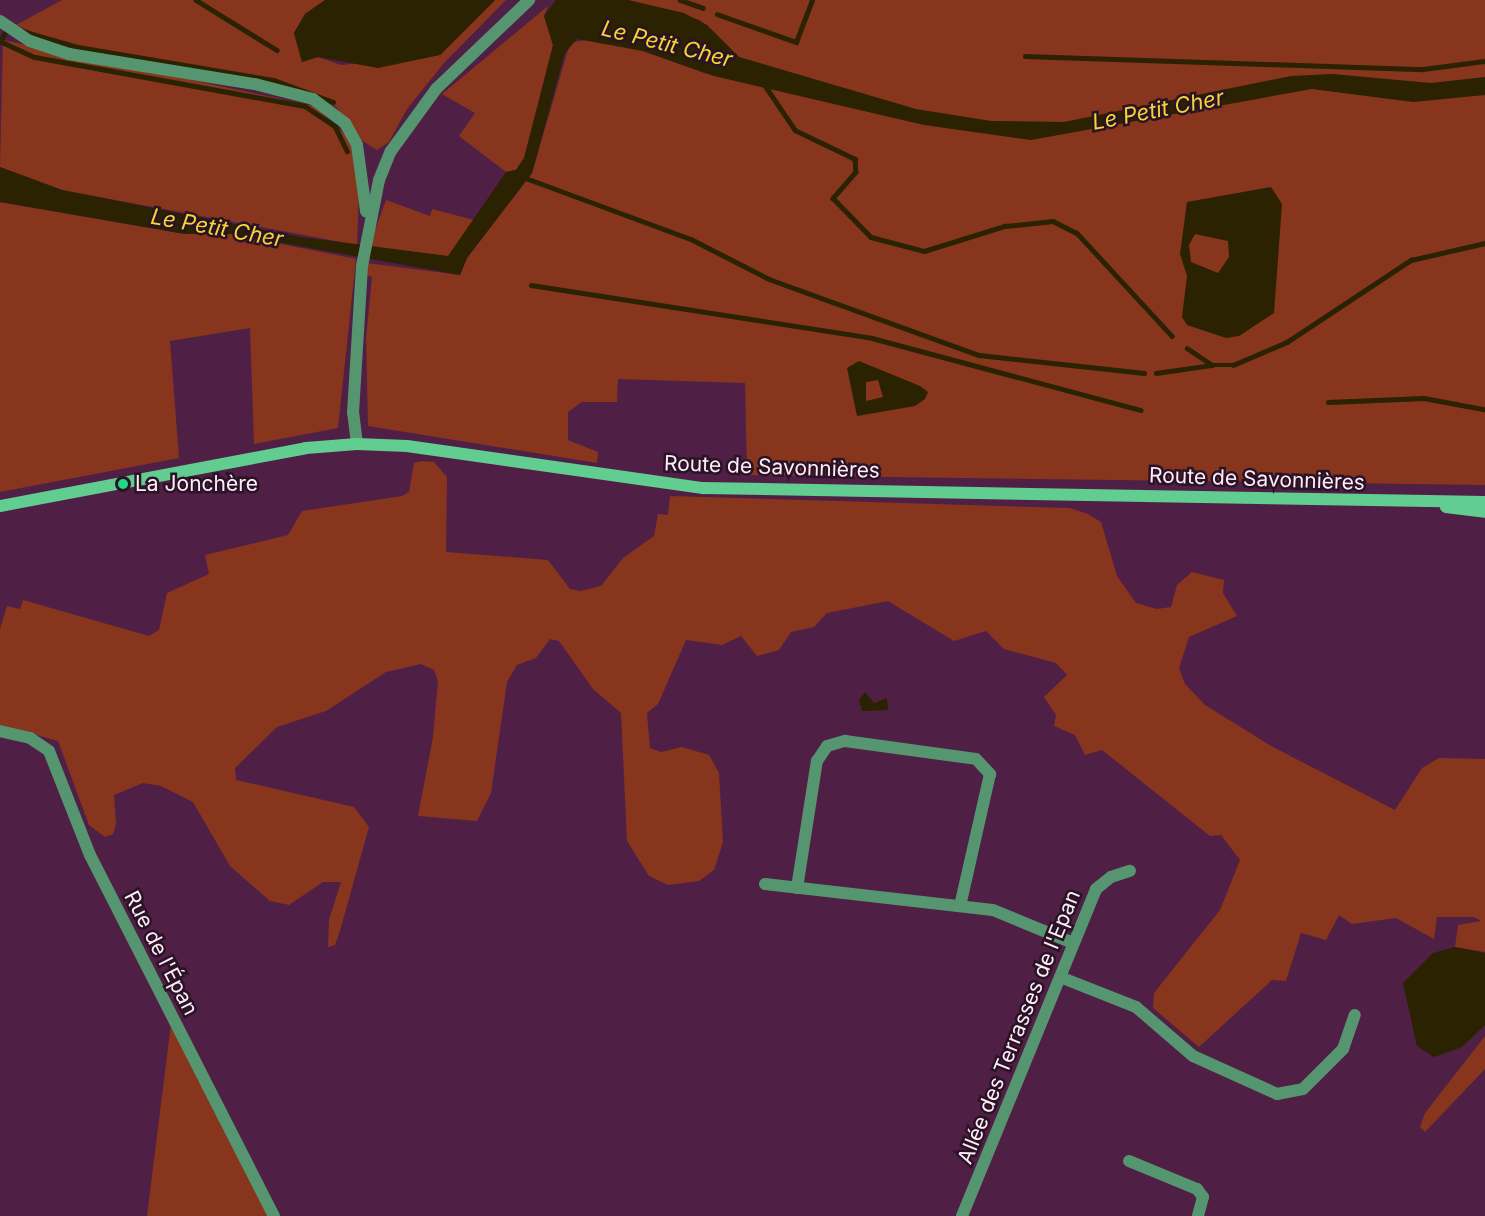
<!DOCTYPE html>
<html>
<head>
<meta charset="utf-8">
<style>
  body { margin:0 }
  #map { position:relative; width:1485px; height:1216px; overflow:hidden; background:#501f45; font-family:Inter,sans-serif }
  div>[style] { position:absolute }
  [style*='--x'] { left:calc(var(--x)*1px); top:calc(var(--y)*1px); width:calc(var(--w)*1px); rotate:calc(var(--a)*1deg) }
  .green>* { inset:0; background:#88351d }
  .water>* { inset:0; background:#2a2200 }
  .stream>* { height:4.5px; margin:-2.25px; padding:0 2.25px; transform-origin:2.25px; border-radius:2.25px; background:#2a2200 }
  .minor>* { height:12px; margin:-6px; padding:0 6px; transform-origin:6px; border-radius:6px; background:#559670 }
  .secondary>* { height:12px; margin:-6px; padding:0 6px; transform-origin:6px; border-radius:6px; background:#61cd90 }
  .dots>* { width:16px; height:16px; translate:-50% -50%; box-sizing:border-box; border:3px solid #291324; border-radius:50% }
  span { translate:-50% -50%; white-space:nowrap; text-align:center; line-height:1.15; -webkit-text-stroke:5px #291324; paint-order:stroke }
  .street-label { font-size:21px; color:#ffebf9 }
  .poi-label { font-size:21px; color:#ffebf9 }
  .left { translate:0 -50%; text-align:left }
  .water-label { font-size:22px; color:#f4d436; font-style:italic }
</style>
</head>
<body>
<div id="map">
  <div class="green">
    <i style="clip-path:polygon(62px 0,325px 0,305px 14px,294px 33px,302px 62px,318px 57px,341px 65px,440px 55px,495px 0,506px 0,444px 63px,407px 109px,389px 142px,377px 150px,361px 140px,336px 107px,300px 89px,70px 48px,16px 25px)"></i>
    <i style="clip-path:polygon(628px 0,1485px 0,1485px 485px,747px 475px,745px 383px,618px 379px,617px 402px,582px 402px,568px 412px,568px 440px,598px 452px,597px 463px,368px 426px,366px 338px,372px 277px,366px 275px,367px 263px,460px 275px,467px 258px,532px 173px,570px 43px,590px 39px,643px 51px,707px 74px,732px 50px,700px 20px)"></i>
    <i style="clip-path:polygon(548px 6px,544px 16px,553px 45px,546px 75px,524px 158px,516px 170px,506px 172px,459px 136px,475px 113px,442px 94px)"></i>
    <i style="clip-path:polygon(3px 40px,314px 106px,350px 139px,359px 190px,357px 245px,62px 190px,0 167px)"></i>
    <i style="clip-path:polygon(386px 200px,430px 216px,432px 209px,474px 220px,448px 257px,369px 247px)"></i>
    <i style="clip-path:polygon(0 202px,185px 234px,231px 234px,356px 259px,338px 428px,254px 444px,250px 328px,170px 341px,179px 458px,0 492px)"></i>
    <i style="clip-path:polygon(422px 461px,434px 462px,447px 477px,446px 552px,548px 560px,570px 589px,581px 591px,601px 586px,623px 558px,654px 536px,658px 514px,668px 515px,670px 496px,1069px 508px,1088px 514px,1101px 522px,1117px 576px,1136px 603px,1157px 609px,1171px 607px,1177px 585px,1192px 572px,1224px 580px,1223px 593px,1237px 616px,1189px 637px,1179px 668px,1185px 684px,1205px 705px,1273px 747px,1395px 810px,1422px 768px,1439px 758px,1485px 759px,1485px 952px,1455px 947px,1458px 925px,1481px 921px,1474px 917px,1437px 917px,1434px 939px,1396px 918px,1352px 924px,1339px 915px,1326px 940px,1301px 933px,1286px 981px,1272px 980px,1199px 1047px,1153px 1008px,1154px 993px,1220px 910px,1240px 860px,1221px 835px,1210px 836px,1102px 750px,1085px 755px,1075px 735px,1054px 726px,1056px 715px,1044px 697px,1067px 675px,1056px 663px,1004px 649px,986px 631px,954px 641px,888px 601px,827px 613px,814px 627px,791px 632px,779px 650px,757px 656px,741px 636px,722px 645px,686px 640px,658px 704px,647px 713px,650px 748px,661px 752px,682px 747px,709px 755px,719px 773px,723px 842px,714px 870px,699px 881px,668px 885px,649px 876px,627px 841px,621px 713px,593px 689px,559px 641px,550px 639px,536px 658px,517px 665px,507px 682px,491px 793px,477px 821px,418px 816px,433px 737px,438px 681px,434px 670px,421px 664px,386px 672px,326px 711px,277px 727px,235px 768px,236px 780px,354px 807px,369px 827px,340px 931px,335px 945px,328px 947px,329px 920px,341px 882px,323px 882px,289px 905px,270px 901px,230px 866px,193px 802px,161px 786px,143px 783px,114px 795px,116px 824px,113px 834px,105px 837px,89px 825px,58px 741px,0 725px,0 629px,7px 606px,20px 609px,23px 600px,149px 636px,159px 630px,167px 593px,209px 574px,205px 555px,288px 535px,302px 511px,402px 496px,409px 492px,414px 463px)"></i>
    <i style="clip-path:polygon(172px 1016px,277px 1216px,147px 1216px)"></i>
    <i style="clip-path:polygon(1485px 1036px,1485px 1069px,1425px 1132px,1420px 1127px,1425px 1113px)"></i>
  </div>
  <div class="water">
    <i style="clip-path:polygon(325px 0,495px 0,440px 55px,378px 68px,318px 57px,302px 62px,294px 33px,305px 14px)"></i>
    <i style="clip-path:polygon(556px 0,628px 0,684px 13px,707px 25px,739px 57px,916px 109px,991px 121px,1064px 122px,1291px 76px,1332px 74px,1431px 83px,1485px 77px,1485px 95px,1413px 102px,1312px 89px,1031px 140px,924px 125px,714px 76px,643px 51px,577px 39px,565px 53px,532px 173px,467px 258px,460px 275px,231px 234px,185px 234px,0 202px,0 167px,62px 190px,301px 237px,448px 256px,506px 172px,516px 170px,524px 158px,553px 45px,544px 16px)"></i>
    <i style="clip-path:polygon(evenodd,1271px 187px,1282px 204px,1274px 313px,1239px 336px,1226px 338px,1187px 325px,1182px 317px,1187px 276px,1180px 254px,1187px 202px,1271px 187px,1195px 234px,1228px 241px,1229px 257px,1218px 273px,1191px 262px,1189px 245px,1195px 234px)"></i>
    <i style="clip-path:polygon(evenodd,859px 361px,920px 386px,928px 392px,925px 399px,915px 406px,857px 416px,847px 368px,859px 361px,878px 380px,883px 397px,866px 401px,866px 382px,878px 380px)"></i>
    <i style="clip-path:polygon(865px 692px,874px 703px,887px 698px,888px 710px,862px 711px,859px 700px)"></i>
    <i style="clip-path:polygon(1455px 947px,1485px 953px,1485px 1025px,1462px 1047px,1434px 1057px,1417px 1046px,1403px 983px,1433px 953px)"></i>
  </div>
  <div class="stream">
    <i style="--x:196;--y:0;--w:95;--a:31.7"></i>
    <i style="--x:680;--y:0;--w:24;--a:19"></i>
    <i style="--x:717;--y:14;--w:84;--a:19.5"></i>
    <i style="--x:796;--y:42;--w:45;--a:-69.1"></i>
    <i style="--x:25;--y:32;--w:55;--a:15.8"></i>
    <i style="--x:78;--y:47;--w:199;--a:9.6"></i>
    <i style="--x:274;--y:80;--w:63;--a:20.4"></i>
    <i style="--x:0;--y:41;--w:38;--a:25"></i>
    <i style="--x:35;--y:57;--w:274;--a:10.3"></i>
    <i style="--x:305;--y:106;--w:36;--a:34"></i>
    <i style="--x:335;--y:126;--w:28;--a:64"></i>
    <i style="--x:0;--y:41;--w:9;--a:-58"></i>
    <i style="--x:1025;--y:56;--w:398;--a:1.9"></i>
    <i style="--x:1423;--y:69;--w:63;--a:-7.4"></i>
    <i style="--x:762;--y:81;--w:59;--a:56"></i>
    <i style="--x:795;--y:130;--w:67;--a:25.8"></i>
    <i style="--x:855;--y:159;--w:13;--a:86"></i>
    <i style="--x:856;--y:172;--w:35;--a:131"></i>
    <i style="--x:833;--y:198;--w:54;--a:45.7"></i>
    <i style="--x:871;--y:237;--w:55;--a:14.8"></i>
    <i style="--x:924;--y:251;--w:85;--a:-17.2"></i>
    <i style="--x:1005;--y:226;--w:48;--a:-5.9"></i>
    <i style="--x:1053;--y:221;--w:27;--a:27"></i>
    <i style="--x:1077;--y:233;--w:140;--a:47.3"></i>
    <i style="--x:523;--y:177;--w:179;--a:20.3"></i>
    <i style="--x:691;--y:239;--w:88;--a:27.1"></i>
    <i style="--x:769;--y:279;--w:223;--a:19.9"></i>
    <i style="--x:979;--y:355;--w:166;--a:6.2"></i>
    <i style="--x:531;--y:285;--w:345;--a:8.8"></i>
    <i style="--x:872;--y:338;--w:278;--a:15"></i>
    <i style="--x:1187;--y:348;--w:30;--a:34"></i>
    <i style="--x:1212;--y:365;--w:21;--a:0"></i>
    <i style="--x:1233;--y:365;--w:59;--a:-23.1"></i>
    <i style="--x:1287;--y:342;--w:149;--a:-33.5"></i>
    <i style="--x:1411;--y:260;--w:76;--a:-12.9"></i>
    <i style="--x:1156;--y:373;--w:57;--a:-8.1"></i>
    <i style="--x:1328;--y:402;--w:96;--a:-2.4"></i>
    <i style="--x:1424;--y:398;--w:60;--a:10.6"></i>
  </div>
  <div class="minor">
    <i style="--x:0;--y:21;--w:36;--a:34"></i>
    <i style="--x:30;--y:41;--w:41;--a:18.4"></i>
    <i style="--x:69;--y:54;--w:188;--a:9.2"></i>
    <i style="--x:255;--y:84;--w:60;--a:14.5"></i>
    <i style="--x:313;--y:99;--w:40;--a:37"></i>
    <i style="--x:345;--y:123;--w:25;--a:61"></i>
    <i style="--x:357;--y:145;--w:67;--a:82.2"></i>
    <i style="--x:357;--y:444;--w:31;--a:-97"></i>
    <i style="--x:353;--y:413;--w:147;--a:-86.5"></i>
    <i style="--x:362;--y:266;--w:88;--a:-78.8"></i>
    <i style="--x:379;--y:180;--w:31;--a:-68"></i>
    <i style="--x:391;--y:151;--w:77;--a:-54"></i>
    <i style="--x:436;--y:89;--w:129;--a:-43.7"></i>
    <i style="--x:0;--y:731;--w:31;--a:13"></i>
    <i style="--x:30;--y:738;--w:23;--a:34"></i>
    <i style="--x:49;--y:751;--w:112;--a:68.5"></i>
    <i style="--x:90;--y:855;--w:405;--a:63"></i>
    <i style="--x:765;--y:884;--w:229;--a:6.5"></i>
    <i style="--x:993;--y:910;--w:87;--a:22.4"></i>
    <i style="--x:797;--y:888;--w:129;--a:-81.1"></i>
    <i style="--x:817;--y:761;--w:18;--a:-56"></i>
    <i style="--x:827;--y:746;--w:19;--a:-16"></i>
    <i style="--x:845;--y:741;--w:132;--a:7.8"></i>
    <i style="--x:976;--y:759;--w:21;--a:47"></i>
    <i style="--x:990;--y:774;--w:135;--a:102.8"></i>
    <i style="--x:1060;--y:977;--w:82;--a:21.5"></i>
    <i style="--x:1136;--y:1007;--w:75;--a:40.7"></i>
    <i style="--x:1193;--y:1056;--w:92;--a:24.3"></i>
    <i style="--x:1277;--y:1094;--w:26;--a:-11"></i>
    <i style="--x:1303;--y:1089;--w:57;--a:-45"></i>
    <i style="--x:1343;--y:1049;--w:36;--a:-71"></i>
    <i style="--x:1129;--y:1161;--w:74;--a:22.4"></i>
    <i style="--x:1197;--y:1189;--w:10;--a:53"></i>
    <i style="--x:1203;--y:1197;--w:20;--a:105"></i>
    <i style="--x:962;--y:1216;--w:353;--a:-67.7"></i>
    <i style="--x:1096;--y:889;--w:19;--a:-39"></i>
    <i style="--x:1111;--y:877;--w:20;--a:-18"></i>
  </div>
  <div class="secondary">
    <i style="--x:0;--y:506;--w:311;--a:-10.7"></i>
    <i style="--x:306;--y:448;--w:51;--a:-4.5"></i>
    <i style="--x:357;--y:444;--w:50;--a:2.3"></i>
    <i style="--x:407;--y:446;--w:299;--a:8.1"></i>
    <i style="--x:703;--y:488;--w:782;--a:1.03"></i>
    <i style="--x:1446;--y:507;--w:39;--a:7"></i>
  </div>
  <div class="dots">
    <i style="left:123px;top:484px;background:#22d887"></i>
  </div>
  <div class="street-label">
    <span style="left:772px;top:467px;rotate:2deg">Route de Savonnières</span>
    <span style="left:1257px;top:479px;rotate:2deg">Route de Savonnières</span>
    <span style="left:161px;top:953px;rotate:63deg">Rue de l'Épan</span>
    <span style="left:1019px;top:1027px;rotate:-68deg">Allée des Terrasses de l'Epan</span>
  </div>
  <div class="poi-label">
    <span class="left" style="left:135px;top:484px">La Jonchère</span>
  </div>
  <div class="water-label">
    <span style="left:667px;top:44px;rotate:14deg">Le Petit Cher</span>
    <span style="left:1158px;top:110px;rotate:-11deg">Le Petit Cher</span>
    <span style="left:217px;top:228px;rotate:10deg">Le Petit Cher</span>
  </div>
</div>
</body>
</html>
